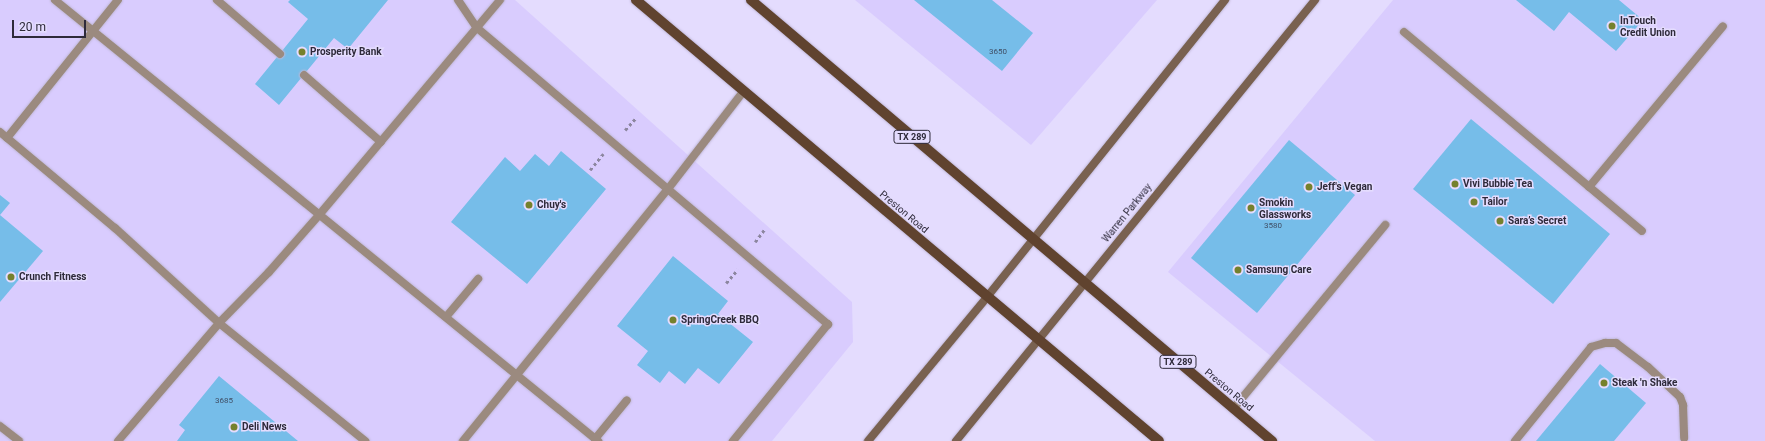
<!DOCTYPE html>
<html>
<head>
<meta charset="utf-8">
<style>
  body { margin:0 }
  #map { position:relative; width:1765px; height:441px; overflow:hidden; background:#e4dcfe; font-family:Roboto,sans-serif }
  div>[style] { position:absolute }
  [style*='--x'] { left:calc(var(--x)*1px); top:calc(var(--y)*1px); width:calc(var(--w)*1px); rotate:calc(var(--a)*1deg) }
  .built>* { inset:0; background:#d9ccfe }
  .building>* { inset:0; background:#76bde9 }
  .path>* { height:2.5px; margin-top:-1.25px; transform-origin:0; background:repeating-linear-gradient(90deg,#8c869f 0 3px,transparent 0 6px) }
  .roads { filter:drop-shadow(0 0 1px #c0b8d7) drop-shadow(0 0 1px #c0b8d7) }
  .service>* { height:8px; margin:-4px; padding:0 4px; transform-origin:4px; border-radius:4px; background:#9b8a7f }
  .secondary>* { height:8px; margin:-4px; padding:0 4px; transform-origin:4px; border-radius:4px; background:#796150 }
  .primary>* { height:10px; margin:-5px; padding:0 5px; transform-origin:5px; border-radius:5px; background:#60432f }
  .dots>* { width:11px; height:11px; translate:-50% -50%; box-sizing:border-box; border:2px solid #e4dcfe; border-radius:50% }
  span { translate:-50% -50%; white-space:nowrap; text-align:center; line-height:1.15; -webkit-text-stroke:3px #e4dcfe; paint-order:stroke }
  .number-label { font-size:8px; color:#404f66 }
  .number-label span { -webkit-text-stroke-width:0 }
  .shield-label span { padding:1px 3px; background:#e4dcfe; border:1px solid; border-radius:3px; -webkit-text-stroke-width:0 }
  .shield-label { font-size:9px; color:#2e2a3a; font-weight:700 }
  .poi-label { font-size:10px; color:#2e2a3a; font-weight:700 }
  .left { translate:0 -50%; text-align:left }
  .street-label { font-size:10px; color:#2e2a3a }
  .scale { position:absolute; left:12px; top:20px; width:74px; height:18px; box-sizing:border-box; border:2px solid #2e2a3a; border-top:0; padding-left:5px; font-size:12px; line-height:14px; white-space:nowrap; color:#2e2a3a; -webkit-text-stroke:3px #e4dcfe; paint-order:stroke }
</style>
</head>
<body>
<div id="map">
  <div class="built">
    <i style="clip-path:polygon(0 0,515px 0,852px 302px,853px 342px,772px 441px,0 441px)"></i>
    <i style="clip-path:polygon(855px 0,1157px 0,1031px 145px)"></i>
    <i style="clip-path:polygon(1393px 0,1765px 0,1765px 441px,1375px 441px,1168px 272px)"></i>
  </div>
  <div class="building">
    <i style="clip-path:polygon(290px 0,388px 0,348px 49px,334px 38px,279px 105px,255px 84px,308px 19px,288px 2px)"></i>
    <i style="clip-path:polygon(914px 0,992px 0,1033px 33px,1002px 71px)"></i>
    <i style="clip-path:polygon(1516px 0,1619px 0,1643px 20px,1616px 51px,1569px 12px,1554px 31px)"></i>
    <i style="clip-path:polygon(1471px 119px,1610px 234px,1553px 304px,1413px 189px)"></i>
    <i style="clip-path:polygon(1289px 140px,1355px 195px,1257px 313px,1191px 258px)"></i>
    <i style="clip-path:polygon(561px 151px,606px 189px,527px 284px,451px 222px,505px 157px,520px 171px,535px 154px,549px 166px)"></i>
    <i style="clip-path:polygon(0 195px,10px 203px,0 215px)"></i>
    <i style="clip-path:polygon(0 215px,43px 251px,0 302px)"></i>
    <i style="clip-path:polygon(673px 256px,728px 301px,718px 314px,753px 342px,719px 384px,698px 368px,685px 384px,669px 371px,660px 383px,637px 365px,648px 351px,617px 326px)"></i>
    <i style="clip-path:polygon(1600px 364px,1646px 403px,1614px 441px,1536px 441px)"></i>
    <i style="clip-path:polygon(219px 376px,298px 441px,177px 441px,185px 430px,179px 425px)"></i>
  </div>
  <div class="path">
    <i style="--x:625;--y:130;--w:15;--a:-48"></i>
    <i style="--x:590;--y:170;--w:21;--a:-51"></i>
    <i style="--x:755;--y:242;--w:15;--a:-53"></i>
    <i style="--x:726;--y:283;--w:18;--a:-49"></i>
  </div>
  <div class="roads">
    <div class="service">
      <i style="--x:55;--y:0;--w:700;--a:39.08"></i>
      <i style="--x:217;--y:0;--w:83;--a:40.6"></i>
      <i style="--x:458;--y:0;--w:32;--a:56"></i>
      <i style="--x:476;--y:27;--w:461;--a:40.2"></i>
      <i style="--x:828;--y:324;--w:151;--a:129.1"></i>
      <i style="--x:1404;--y:32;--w:310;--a:39.9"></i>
      <i style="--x:304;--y:75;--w:102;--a:41"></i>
      <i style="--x:0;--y:132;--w:150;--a:39.9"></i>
      <i style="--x:115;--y:228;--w:141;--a:42.4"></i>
      <i style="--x:219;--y:323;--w:188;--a:38.9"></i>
      <i style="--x:7;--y:138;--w:177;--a:-51.2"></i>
      <i style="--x:1589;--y:187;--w:209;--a:-50.2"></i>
      <i style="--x:446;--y:317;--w:50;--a:-49.9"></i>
      <i style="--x:1233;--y:409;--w:239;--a:-50.4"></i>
      <i style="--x:0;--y:426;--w:24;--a:38"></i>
      <i style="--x:595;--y:439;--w:50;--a:-50.6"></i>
      <i style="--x:118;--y:441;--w:155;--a:-49.4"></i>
      <i style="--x:219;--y:323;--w:71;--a:-45.6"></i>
      <i style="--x:269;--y:272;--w:76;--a:-48.7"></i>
      <i style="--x:319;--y:215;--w:281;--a:-49.9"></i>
      <i style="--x:463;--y:441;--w:325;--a:-50.9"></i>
      <i style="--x:668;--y:189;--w:123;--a:-52.3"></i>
      <i style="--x:1515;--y:441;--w:121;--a:-51"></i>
      <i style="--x:1591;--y:347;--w:15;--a:-16"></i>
      <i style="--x:1605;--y:343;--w:11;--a:0"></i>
      <i style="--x:1616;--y:343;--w:40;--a:37"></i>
      <i style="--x:1648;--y:367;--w:44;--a:43.2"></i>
      <i style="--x:1680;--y:397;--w:9;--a:69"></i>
      <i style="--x:1683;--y:405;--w:33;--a:88"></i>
    </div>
    <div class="secondary">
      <i style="--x:868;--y:441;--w:187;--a:-50.4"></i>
      <i style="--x:987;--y:297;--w:381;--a:-51.3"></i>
      <i style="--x:956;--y:441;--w:569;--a:-50.85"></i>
    </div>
    <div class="primary">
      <i style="--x:636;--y:0;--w:684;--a:40.14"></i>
      <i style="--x:751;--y:0;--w:683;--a:40.25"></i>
    </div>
  </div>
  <div class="dots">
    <i style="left:1612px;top:26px;background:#75812d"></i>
    <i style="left:302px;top:52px;background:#75812d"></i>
    <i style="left:1455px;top:184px;background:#75812d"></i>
    <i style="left:1309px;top:187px;background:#75812d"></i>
    <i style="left:1474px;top:202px;background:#75812d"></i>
    <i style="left:529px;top:205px;background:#75812d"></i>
    <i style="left:1251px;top:208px;background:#75812d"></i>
    <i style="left:1500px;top:221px;background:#75812d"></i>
    <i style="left:1238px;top:270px;background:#75812d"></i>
    <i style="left:11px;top:277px;background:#75812d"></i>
    <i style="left:673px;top:320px;background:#75812d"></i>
    <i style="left:1604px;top:383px;background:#75812d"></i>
    <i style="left:234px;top:427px;background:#75812d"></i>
  </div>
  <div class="number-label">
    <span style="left:998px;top:52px">3650</span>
    <span style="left:1273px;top:226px">3580</span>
    <span style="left:224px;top:401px">3685</span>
  </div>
  <div class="shield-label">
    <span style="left:912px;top:137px">TX 289</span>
    <span style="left:1178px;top:362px">TX 289</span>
  </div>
  <div class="poi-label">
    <span class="left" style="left:1620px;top:26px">InTouch<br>Credit Union</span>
    <span class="left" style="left:310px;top:52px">Prosperity Bank</span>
    <span class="left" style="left:1463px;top:184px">Vivi Bubble Tea</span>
    <span class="left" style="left:1317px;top:187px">Jeff's Vegan</span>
    <span class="left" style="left:1259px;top:208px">Smokin<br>Glassworks</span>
    <span class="left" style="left:1482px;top:202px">Tailor</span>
    <span class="left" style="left:537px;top:205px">Chuy's</span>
    <span class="left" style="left:1508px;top:221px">Sara’s Secret</span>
    <span class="left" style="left:1246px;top:270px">Samsung Care</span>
    <span class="left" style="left:19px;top:277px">Crunch Fitness</span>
    <span class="left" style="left:681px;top:320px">SpringCreek BBQ</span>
    <span class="left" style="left:1612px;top:383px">Steak 'n Shake</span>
    <span class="left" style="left:242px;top:427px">Deli News</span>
  </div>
  <div class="street-label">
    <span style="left:904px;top:212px;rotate:40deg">Preston Road</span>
    <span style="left:1127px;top:213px;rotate:-51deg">Warren Parkway</span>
    <span style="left:1229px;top:390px;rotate:40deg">Preston Road</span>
  </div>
  <div class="scale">20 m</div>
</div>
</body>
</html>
